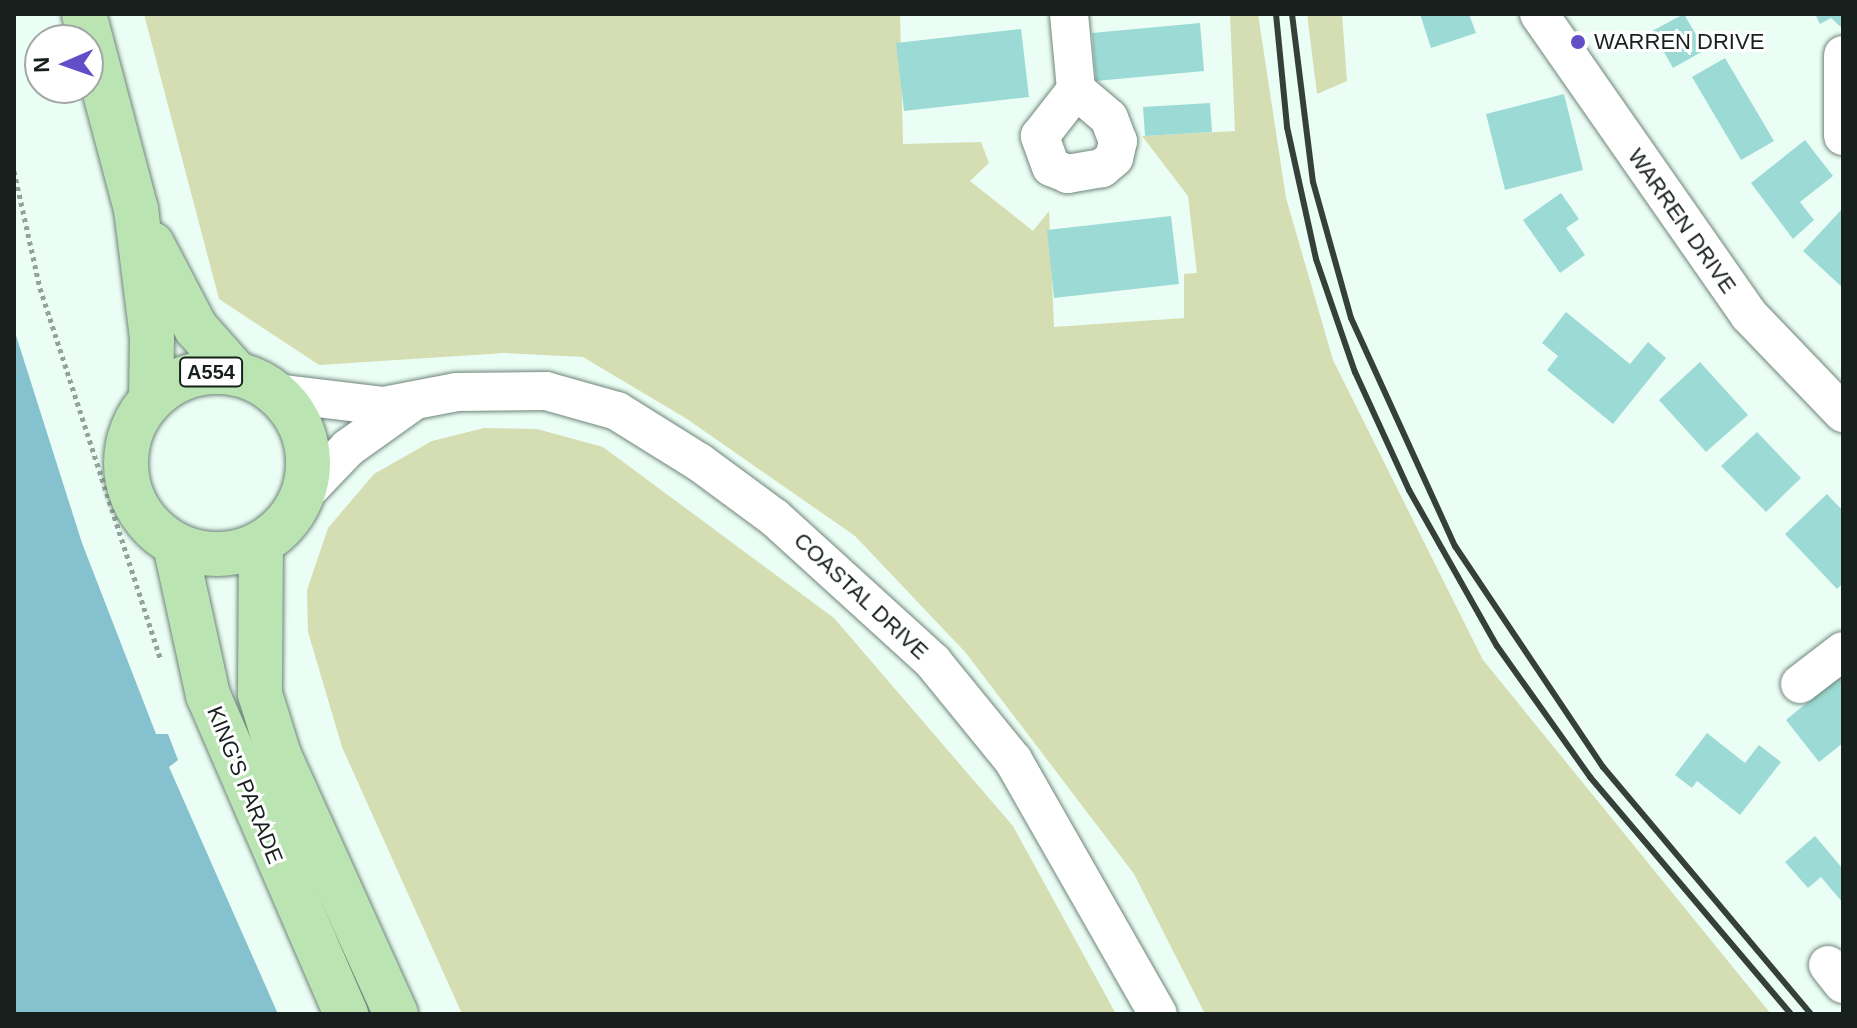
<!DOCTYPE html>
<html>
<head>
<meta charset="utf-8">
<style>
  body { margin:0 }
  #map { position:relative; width:1857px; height:1028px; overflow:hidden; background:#ebfef5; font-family:Arial,sans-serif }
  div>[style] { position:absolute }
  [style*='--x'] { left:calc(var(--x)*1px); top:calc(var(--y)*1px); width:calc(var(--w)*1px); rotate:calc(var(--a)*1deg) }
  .green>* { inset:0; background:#d5ddb3 }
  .water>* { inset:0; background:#85c1ce }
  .building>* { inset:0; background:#9cdbd5 }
  .path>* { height:5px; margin-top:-2.5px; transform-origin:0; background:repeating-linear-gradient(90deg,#93a29b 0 4px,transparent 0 8px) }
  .roads { filter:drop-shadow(0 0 2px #6f847a) drop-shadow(0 0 2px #6f847a) }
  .minor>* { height:38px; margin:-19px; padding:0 19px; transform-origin:19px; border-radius:19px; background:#fff }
  .major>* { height:44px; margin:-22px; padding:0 22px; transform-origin:22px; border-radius:22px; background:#bbe4b3 }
  .major>.ring { margin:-22px; padding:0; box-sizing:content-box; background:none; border:44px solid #bbe4b3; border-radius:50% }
  .rail>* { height:6px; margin:-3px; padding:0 3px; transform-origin:3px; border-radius:3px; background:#35403b }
  .dots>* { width:22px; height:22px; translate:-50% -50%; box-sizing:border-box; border:4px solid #fff; border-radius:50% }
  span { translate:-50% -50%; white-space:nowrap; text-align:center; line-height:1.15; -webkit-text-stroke:6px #fff; paint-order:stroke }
  .shield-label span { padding:2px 6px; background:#fff; border:2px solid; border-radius:6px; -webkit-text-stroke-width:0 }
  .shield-label { font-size:20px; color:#17201c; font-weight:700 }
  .poi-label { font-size:22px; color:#17201c }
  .left { translate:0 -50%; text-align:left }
  .street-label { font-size:22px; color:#17201c }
  .frame { position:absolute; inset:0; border:16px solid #17201c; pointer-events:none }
  .north { position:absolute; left:24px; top:24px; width:80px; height:80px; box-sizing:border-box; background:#fff; border:2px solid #a2a6a4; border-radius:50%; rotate:268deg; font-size:22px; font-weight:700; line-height:32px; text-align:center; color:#17201c }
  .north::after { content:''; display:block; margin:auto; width:28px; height:36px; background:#624ec7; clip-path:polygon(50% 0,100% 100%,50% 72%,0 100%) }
</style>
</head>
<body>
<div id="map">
  <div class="green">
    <i style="clip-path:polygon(144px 14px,900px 14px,903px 144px,981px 142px,989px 163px,970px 181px,1033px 231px,1049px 211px,1054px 327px,1184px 318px,1184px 274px,1197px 273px,1188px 196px,1142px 136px,1235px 131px,1230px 14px,1258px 14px,1286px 198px,1333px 360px,1483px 660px,1771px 1014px,1205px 1014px,1134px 874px,966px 653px,855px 536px,687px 419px,583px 357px,505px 353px,319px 365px,219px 299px)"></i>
    <i style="clip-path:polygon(1307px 14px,1342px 14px,1347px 81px,1317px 94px)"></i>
    <i style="clip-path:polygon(484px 428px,537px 429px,603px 447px,834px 618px,1013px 826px,1116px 1014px,462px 1014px,342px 747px,308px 632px,307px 590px,328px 528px,374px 474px,432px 441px)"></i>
  </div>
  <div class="water">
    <i style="clip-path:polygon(14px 329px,82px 543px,156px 734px,168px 734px,178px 760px,169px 767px,278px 1014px,14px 1014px)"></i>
  </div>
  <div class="building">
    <i style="clip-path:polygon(1420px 14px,1469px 14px,1476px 33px,1431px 48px)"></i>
    <i style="clip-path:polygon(1684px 14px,1705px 50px,1673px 68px,1652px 31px)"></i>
    <i style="clip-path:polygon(1815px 14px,1843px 14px,1843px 29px,1831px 18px,1820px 24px)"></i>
    <i style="clip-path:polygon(1200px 23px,1204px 71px,1096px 81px,1092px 33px)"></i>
    <i style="clip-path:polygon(1021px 29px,1029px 97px,904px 111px,896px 43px)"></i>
    <i style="clip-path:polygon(1725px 58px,1774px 141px,1741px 160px,1692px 77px)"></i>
    <i style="clip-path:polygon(1564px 94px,1583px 170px,1505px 190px,1486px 114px)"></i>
    <i style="clip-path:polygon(1210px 103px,1212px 132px,1145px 136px,1143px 107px)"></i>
    <i style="clip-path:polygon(1805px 140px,1833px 176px,1800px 202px,1814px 220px,1793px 239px,1751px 183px)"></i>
    <i style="clip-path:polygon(1561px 193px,1579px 219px,1566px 228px,1585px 255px,1560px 273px,1523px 220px)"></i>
    <i style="clip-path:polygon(1843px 208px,1843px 288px,1803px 251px)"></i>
    <i style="clip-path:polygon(1171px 216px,1179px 284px,1054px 298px,1047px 230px)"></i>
    <i style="clip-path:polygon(1566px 312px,1630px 364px,1648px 342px,1666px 358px,1613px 424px,1547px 370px,1558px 356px,1542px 343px)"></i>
    <i style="clip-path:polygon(1700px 362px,1748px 415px,1706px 452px,1659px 400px)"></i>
    <i style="clip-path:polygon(1757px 432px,1801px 478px,1766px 512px,1721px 466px)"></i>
    <i style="clip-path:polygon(1827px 494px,1843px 511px,1843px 583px,1837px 589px,1785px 534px)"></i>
    <i style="clip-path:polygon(1843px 673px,1843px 743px,1819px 762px,1786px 720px)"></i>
    <i style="clip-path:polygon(1707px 733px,1745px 763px,1759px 745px,1781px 762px,1740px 815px,1697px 781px,1692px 788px,1675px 775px)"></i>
    <i style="clip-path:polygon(1815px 836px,1843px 869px,1843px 903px,1821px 877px,1808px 888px,1785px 862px)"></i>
  </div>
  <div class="path">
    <i style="--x:14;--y:171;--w:120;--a:77.5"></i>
    <i style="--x:40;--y:288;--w:391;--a:72"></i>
  </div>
  <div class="roads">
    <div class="minor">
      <i style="--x:1069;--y:14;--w:76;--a:84.7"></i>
      <i style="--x:1076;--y:90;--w:43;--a:40.3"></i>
      <i style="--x:1109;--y:118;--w:25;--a:69"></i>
      <i style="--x:1118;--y:141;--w:17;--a:103"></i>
      <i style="--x:1114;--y:158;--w:16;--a:140"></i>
      <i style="--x:1102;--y:168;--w:35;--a:170"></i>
      <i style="--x:1068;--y:174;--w:18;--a:-158"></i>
      <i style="--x:1051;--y:167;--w:33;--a:-110"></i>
      <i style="--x:1040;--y:136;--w:58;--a:-52"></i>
      <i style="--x:1539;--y:14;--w:367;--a:55.1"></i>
      <i style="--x:1749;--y:315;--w:136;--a:46.2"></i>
      <i style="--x:1843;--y:55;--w:81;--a:90"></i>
      <i style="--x:276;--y:393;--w:109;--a:6.9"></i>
      <i style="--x:384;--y:406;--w:74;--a:-10.9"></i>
      <i style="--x:457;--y:392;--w:89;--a:-0.6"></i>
      <i style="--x:546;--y:391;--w:74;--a:15.7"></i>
      <i style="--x:617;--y:411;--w:97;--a:31.9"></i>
      <i style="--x:699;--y:462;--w:94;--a:36.4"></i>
      <i style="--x:775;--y:518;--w:214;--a:42.3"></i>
      <i style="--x:933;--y:662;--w:127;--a:50.8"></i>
      <i style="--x:1013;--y:760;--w:292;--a:60.3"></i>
      <i style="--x:303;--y:495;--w:65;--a:-46.2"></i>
      <i style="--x:348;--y:448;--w:77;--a:-35.5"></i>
      <i style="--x:1800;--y:684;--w:54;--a:-37.5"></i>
      <i style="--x:1828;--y:965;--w:24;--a:52"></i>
    </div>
    <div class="major">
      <i style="--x:84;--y:14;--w:202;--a:75.1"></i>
      <i style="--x:136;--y:209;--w:129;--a:82.9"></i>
      <i style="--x:152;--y:337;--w:62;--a:90.9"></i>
      <i style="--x:152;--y:244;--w:95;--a:62.4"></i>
      <i style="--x:196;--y:328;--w:62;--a:48.3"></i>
      <i class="ring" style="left:126px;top:372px;width:138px;height:138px"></i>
      <i style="--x:261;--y:543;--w:151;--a:90.4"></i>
      <i style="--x:260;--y:694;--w:64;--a:72.7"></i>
      <i style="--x:279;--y:755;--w:284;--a:65.7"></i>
      <i style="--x:175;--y:545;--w:154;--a:77.6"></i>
      <i style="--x:208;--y:695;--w:348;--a:66.6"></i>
    </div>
  </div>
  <div class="rail">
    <i style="--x:1276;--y:14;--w:114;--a:84.4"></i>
    <i style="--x:1287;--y:127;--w:135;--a:77.6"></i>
    <i style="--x:1316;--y:259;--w:120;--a:71"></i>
    <i style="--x:1355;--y:372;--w:130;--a:65.4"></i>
    <i style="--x:1409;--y:490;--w:179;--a:60.6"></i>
    <i style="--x:1497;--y:646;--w:161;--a:54.6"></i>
    <i style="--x:1590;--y:777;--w:311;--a:49.7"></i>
    <i style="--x:1292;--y:14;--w:169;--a:82.9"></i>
    <i style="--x:1313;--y:182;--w:141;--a:74.4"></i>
    <i style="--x:1351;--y:318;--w:251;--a:65.5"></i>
    <i style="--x:1455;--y:546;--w:266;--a:56.2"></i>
    <i style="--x:1603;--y:767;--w:323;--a:49.9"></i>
  </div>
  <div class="dots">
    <i style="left:1578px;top:42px;background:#624ec7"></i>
  </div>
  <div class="shield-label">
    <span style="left:211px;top:372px">A554</span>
  </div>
  <div class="poi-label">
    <span class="left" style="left:1594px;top:42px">WARREN DRIVE</span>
  </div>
  <div class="street-label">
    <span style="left:1682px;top:221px;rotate:55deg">WARREN DRIVE</span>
    <span style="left:861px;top:596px;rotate:43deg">COASTAL DRIVE</span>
    <span style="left:245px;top:785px;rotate:68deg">KING'S PARADE</span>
  </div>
  <div class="frame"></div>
  <div class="north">N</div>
</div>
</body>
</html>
